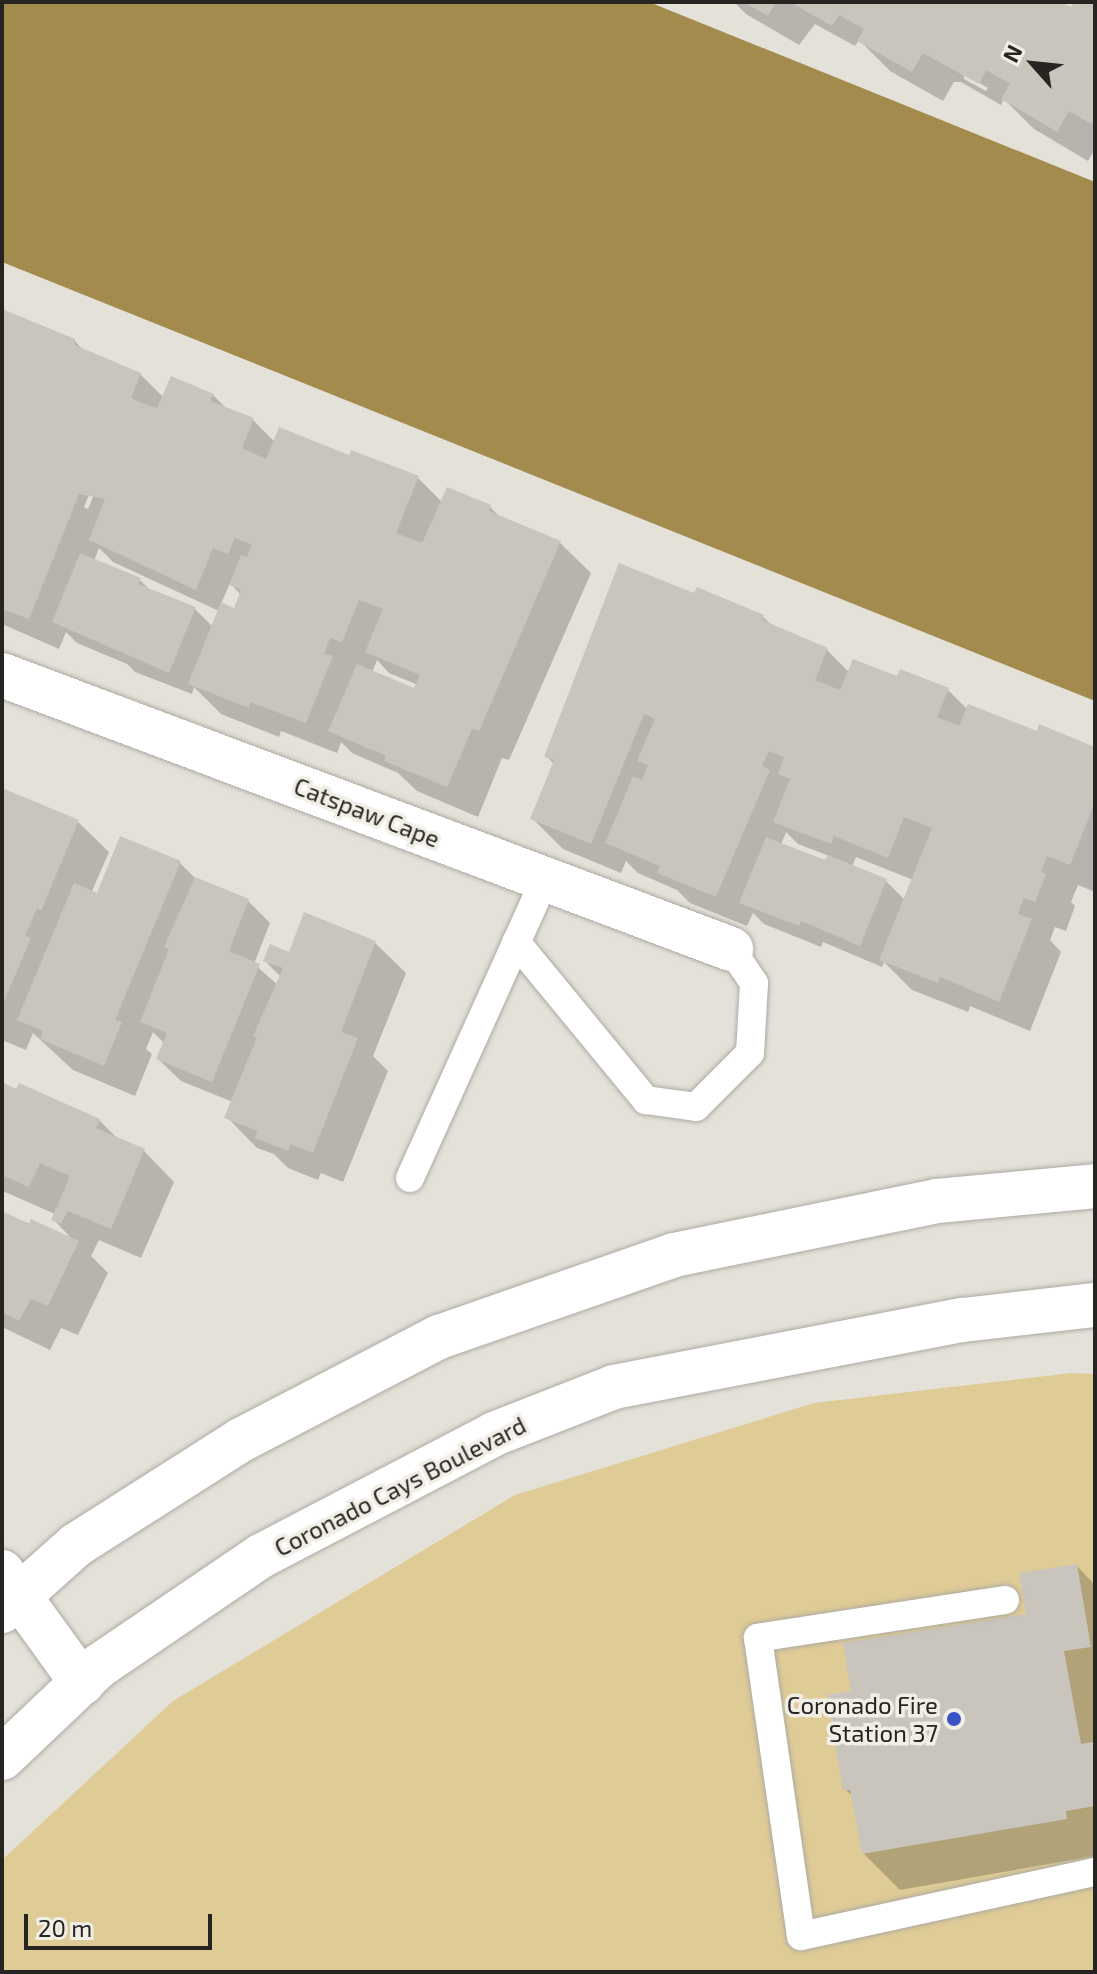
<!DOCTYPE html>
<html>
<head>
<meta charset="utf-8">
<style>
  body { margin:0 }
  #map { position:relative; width:1097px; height:1974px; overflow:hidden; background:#e4e1d9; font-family:"Exo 2",sans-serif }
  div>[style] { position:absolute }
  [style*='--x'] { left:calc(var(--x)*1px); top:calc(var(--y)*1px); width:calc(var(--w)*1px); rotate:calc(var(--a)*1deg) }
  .green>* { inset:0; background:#dfcb96 }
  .water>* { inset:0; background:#a38b4d }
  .shadow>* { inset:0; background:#0003 }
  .building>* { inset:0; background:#c9c5bd }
  .roads { filter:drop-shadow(0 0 2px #adaaa2) drop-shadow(0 0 2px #adaaa2) }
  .service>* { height:28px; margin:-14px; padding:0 14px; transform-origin:14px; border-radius:14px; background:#fff }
  .minor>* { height:44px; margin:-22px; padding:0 22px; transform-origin:22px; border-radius:22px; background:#fff }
  .tertiary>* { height:44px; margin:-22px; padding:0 22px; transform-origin:22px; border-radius:22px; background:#fff }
  .dots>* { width:22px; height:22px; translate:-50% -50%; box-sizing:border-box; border:4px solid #f1eee6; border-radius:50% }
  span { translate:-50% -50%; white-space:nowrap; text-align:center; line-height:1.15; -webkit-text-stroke:7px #f1eee6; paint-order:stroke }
  .street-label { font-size:24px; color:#262522 }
  .poi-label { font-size:24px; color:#262522 }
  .right { translate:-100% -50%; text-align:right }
  .frame { position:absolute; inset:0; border:4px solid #262522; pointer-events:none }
  .north { position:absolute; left:993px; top:24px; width:80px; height:80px; -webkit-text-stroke:6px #f1eee6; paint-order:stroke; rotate:297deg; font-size:22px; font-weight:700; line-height:32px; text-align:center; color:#262522 }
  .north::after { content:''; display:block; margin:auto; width:28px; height:36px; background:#262522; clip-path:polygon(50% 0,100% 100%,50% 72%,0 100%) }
  .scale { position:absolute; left:24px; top:1914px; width:188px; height:36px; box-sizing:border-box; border:4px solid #262522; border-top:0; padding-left:10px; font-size:24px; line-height:28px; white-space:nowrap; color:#262522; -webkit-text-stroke:6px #f1eee6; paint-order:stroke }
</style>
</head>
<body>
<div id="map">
  <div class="green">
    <i style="clip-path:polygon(1072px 1373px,1095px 1374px,1095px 1972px,2px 1972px,2px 1860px,173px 1701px,515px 1495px,814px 1403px)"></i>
  </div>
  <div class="water">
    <i style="clip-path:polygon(2px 2px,649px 2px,1095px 182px,1095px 701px,2px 262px)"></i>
  </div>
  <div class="shadow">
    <i style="clip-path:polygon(evenodd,734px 2px,1058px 2px,1071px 10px,1076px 2px,1095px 2px,1095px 149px,1088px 161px,1034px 129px,1004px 99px,1001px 105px,961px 82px,954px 82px,943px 101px,890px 71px,859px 40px,855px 46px,815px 24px,799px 45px,746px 14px,734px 2px,964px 74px,988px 88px,986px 91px,964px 79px,964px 74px)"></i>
    <i style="clip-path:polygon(evenodd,2px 311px,74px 340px,85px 352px,140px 374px,164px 398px,213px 395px,227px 409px,253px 420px,275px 442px,351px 458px,418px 478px,442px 502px,490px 507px,501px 518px,560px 543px,591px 573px,509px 760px,502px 758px,478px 817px,417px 791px,398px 773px,352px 753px,341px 742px,337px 753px,281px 731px,279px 737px,221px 714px,194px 687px,192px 694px,135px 672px,127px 664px,77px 643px,66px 632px,59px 649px,2px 624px,2px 311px,121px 417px,125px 418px,88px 509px,84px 507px,121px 417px,2px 311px,99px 548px,113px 562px,219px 611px,213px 627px,195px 609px,152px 592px,140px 580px,94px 561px,99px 548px,2px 311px,230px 583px,241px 595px,235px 610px,221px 604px,230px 583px,2px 311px,377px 660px,389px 673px,418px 685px,413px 690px,372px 673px,377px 660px)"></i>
    <i style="clip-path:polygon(evenodd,695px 595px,763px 617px,775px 628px,827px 650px,850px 673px,948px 690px,968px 710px,1095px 749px,1095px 892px,1078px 885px,1071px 902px,1075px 906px,1066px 931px,1055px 927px,1050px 940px,1061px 952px,1030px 1031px,970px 1006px,968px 1012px,912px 990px,884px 962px,882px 967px,823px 942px,821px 947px,764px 924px,753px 913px,747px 926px,690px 903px,677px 890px,638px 873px,626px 861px,621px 873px,563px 849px,532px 818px,554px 764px,546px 756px,695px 595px,786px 832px,798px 844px,829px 856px,826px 863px,781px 845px,786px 832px,695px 595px,856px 857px,913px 880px,905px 900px,886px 881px,852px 867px,856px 857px)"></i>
    <i style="clip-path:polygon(2px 790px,78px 822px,109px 852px,92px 891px,98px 895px,180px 863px,197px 880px,248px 901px,270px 923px,254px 964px,278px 985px,281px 977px,265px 961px,375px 943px,406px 973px,373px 1056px,388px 1071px,343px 1182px,321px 1173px,318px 1180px,288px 1168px,274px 1154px,257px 1148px,227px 1117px,233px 1102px,181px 1081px,158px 1059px,165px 1044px,153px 1032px,146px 1049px,152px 1054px,135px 1096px,73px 1070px,33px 1033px,26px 1050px,2px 1040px)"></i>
    <i style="clip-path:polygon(2px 1084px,99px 1120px,119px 1140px,144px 1151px,174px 1182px,141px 1258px,99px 1240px,91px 1256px,108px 1273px,78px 1335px,61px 1328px,50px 1350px,2px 1327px,2px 1213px,74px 1241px,53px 1219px,55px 1214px,5px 1192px,2px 1194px)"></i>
    <i style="clip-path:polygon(1077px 1566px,1095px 1585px,1095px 1856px,900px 1890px,863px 1853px,853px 1797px,845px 1789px,854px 1693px,1028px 1616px)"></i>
  </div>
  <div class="building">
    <i style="clip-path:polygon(744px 2px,776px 2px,768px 16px)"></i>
    <i style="clip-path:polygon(790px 2px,1062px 2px,1071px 7px,1073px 2px,1095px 2px,1095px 126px,1069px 111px,1057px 132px,1001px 99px,1010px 84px,986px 70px,979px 84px,923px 53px,912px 72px,857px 41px,864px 29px,839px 15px,832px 26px)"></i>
    <i style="clip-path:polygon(2px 309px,75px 339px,75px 345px,141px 373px,131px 398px,145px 404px,157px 408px,171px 376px,214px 394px,210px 401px,254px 418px,242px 448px,266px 459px,279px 427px,349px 455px,351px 450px,419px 476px,396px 533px,422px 543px,447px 487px,491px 505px,489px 511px,561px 541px,479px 731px,472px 729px,447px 787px,384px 761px,386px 756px,328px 731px,357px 664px,414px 688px,420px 675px,365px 652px,383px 609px,359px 600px,342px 642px,330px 638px,324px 654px,333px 656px,306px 723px,250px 702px,249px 708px,188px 684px,221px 602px,234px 608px,241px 590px,229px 585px,241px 555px,247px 557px,252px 545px,235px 538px,228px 554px,213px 548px,196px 590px,89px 540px,105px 499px,79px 494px,29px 619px,2px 609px)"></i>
    <i style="clip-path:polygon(80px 553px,141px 578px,138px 584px,196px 607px,169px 673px,52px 622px)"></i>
    <i style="clip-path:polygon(619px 563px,694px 593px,697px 587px,764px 615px,762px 620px,828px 648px,815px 680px,840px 690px,853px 659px,897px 676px,900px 669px,949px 688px,937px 717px,959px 726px,968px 704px,1037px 731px,1039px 724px,1095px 747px,1095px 802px,1070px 865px,1047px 856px,1041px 872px,1046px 874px,1035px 902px,1024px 898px,1018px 914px,1032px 919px,999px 1002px,940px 977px,938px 983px,879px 960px,932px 828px,904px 817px,888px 858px,834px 836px,831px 844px,773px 822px,790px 779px,778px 774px,784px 757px,769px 751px,762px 766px,770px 770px,716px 897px,657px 873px,660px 866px,605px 843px,633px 776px,642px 780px,648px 765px,637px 761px,655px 719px,644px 714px,591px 844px,530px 819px,554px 760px,544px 757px)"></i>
    <i style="clip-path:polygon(2px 788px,79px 820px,41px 911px,37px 908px,25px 936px,31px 938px,2px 1006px)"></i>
    <i style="clip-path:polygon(120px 836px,181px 861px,115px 1020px,122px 1022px,104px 1066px,40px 1039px,43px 1031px,17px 1020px,74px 883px,97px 893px)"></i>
    <i style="clip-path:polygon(766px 837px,825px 860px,828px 855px,887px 879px,860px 946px,801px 921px,799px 926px,739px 903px)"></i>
    <i style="clip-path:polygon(195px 877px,249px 899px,229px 951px,260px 964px,212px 1082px,156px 1059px,167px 1033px,140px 1022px,169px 949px,164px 947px)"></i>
    <i style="clip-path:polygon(304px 912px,376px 941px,341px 1032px,358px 1038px,313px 1153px,290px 1144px,288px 1151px,255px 1138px,257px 1131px,224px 1118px,257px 1037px,253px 1036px,283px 968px,263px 961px,270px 944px,289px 952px)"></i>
    <i style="clip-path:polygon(2px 1082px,16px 1089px,19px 1083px,100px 1119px,96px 1128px,145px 1149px,111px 1229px,68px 1211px,61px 1224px,51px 1220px,70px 1176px,40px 1163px,29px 1187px,2px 1175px)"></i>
    <i style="clip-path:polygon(2px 1211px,29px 1224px,31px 1219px,79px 1241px,48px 1306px,31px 1299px,19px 1321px,2px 1312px)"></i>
    <i style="clip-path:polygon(1077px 1564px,1091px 1647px,1064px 1651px,1081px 1744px,1093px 1742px,1095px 1806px,1066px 1811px,1067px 1819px,862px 1854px,850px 1790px,843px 1790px,827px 1695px,851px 1691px,843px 1643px,1026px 1614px,1019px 1573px)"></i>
  </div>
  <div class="roads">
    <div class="service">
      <i style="--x:516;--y:942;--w:205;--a:50.6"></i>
      <i style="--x:646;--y:1100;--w:50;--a:8"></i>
      <i style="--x:696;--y:1107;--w:76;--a:-45"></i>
      <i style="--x:750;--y:1053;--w:70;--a:-86.7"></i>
      <i style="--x:754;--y:983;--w:41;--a:-124.1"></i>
      <i style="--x:410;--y:1178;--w:328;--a:-65.7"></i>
      <i style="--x:1005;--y:1600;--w:250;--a:171.3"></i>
      <i style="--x:758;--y:1638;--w:301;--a:81.8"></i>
      <i style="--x:801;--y:1936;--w:301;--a:-12.3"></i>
    </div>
    <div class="minor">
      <i style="--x:2;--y:675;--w:779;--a:20.6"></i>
      <i style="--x:2;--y:1572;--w:137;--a:54.2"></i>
    </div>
    <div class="tertiary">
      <i style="--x:2;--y:1611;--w:99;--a:-41.7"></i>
      <i style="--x:76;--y:1545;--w:196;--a:-32.5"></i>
      <i style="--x:241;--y:1440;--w:223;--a:-27.5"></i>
      <i style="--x:439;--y:1337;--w:249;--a:-19.2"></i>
      <i style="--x:674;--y:1255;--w:268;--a:-11.6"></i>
      <i style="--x:937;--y:1201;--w:159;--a:-5.4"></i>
      <i style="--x:2;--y:1758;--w:134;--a:-43.5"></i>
      <i style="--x:99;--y:1666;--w:196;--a:-34.2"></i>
      <i style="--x:261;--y:1556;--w:263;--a:-27.6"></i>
      <i style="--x:494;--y:1434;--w:129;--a:-21.4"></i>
      <i style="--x:614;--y:1387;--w:355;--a:-10.9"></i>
      <i style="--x:963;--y:1320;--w:133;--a:-6.5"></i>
    </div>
  </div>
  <div class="dots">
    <i style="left:954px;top:1719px;background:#3953c5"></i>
  </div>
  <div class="street-label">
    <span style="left:367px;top:812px;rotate:21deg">Catspaw Cape</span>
    <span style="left:400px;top:1486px;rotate:-27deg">Coronado Cays Boulevard</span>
  </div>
  <div class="poi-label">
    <span class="right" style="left:938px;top:1719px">Coronado Fire<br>Station 37</span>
  </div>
  <div class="frame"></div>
  <div class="north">N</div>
  <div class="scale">20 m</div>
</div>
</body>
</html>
